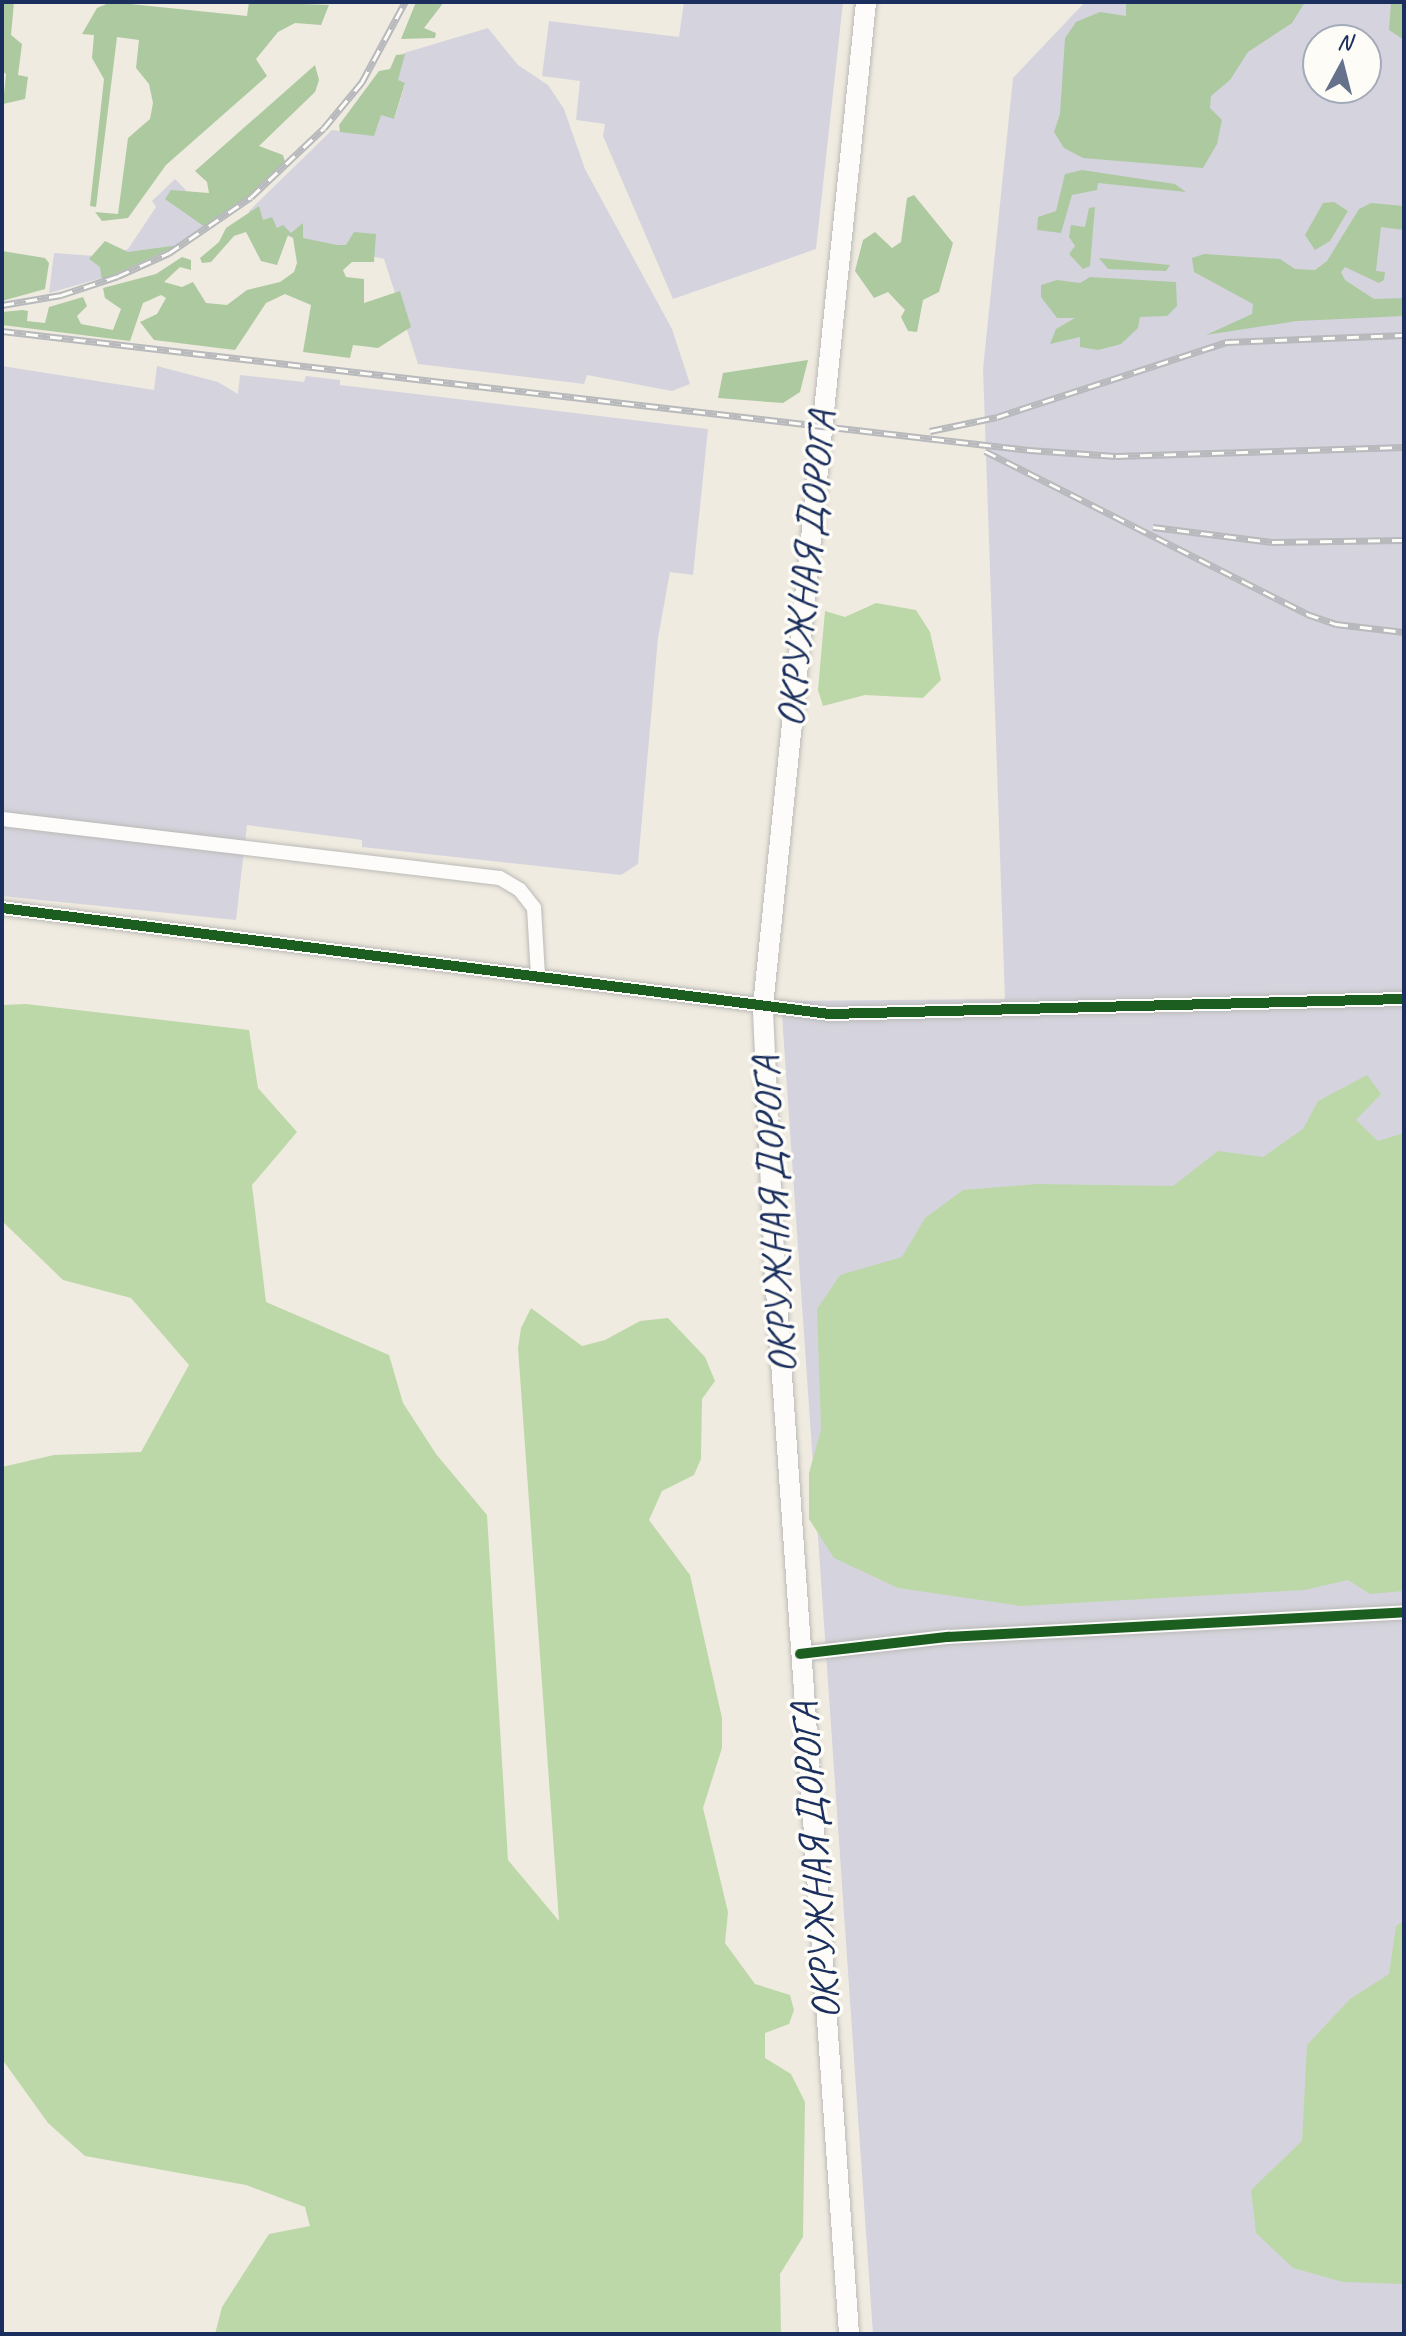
<!DOCTYPE html>
<html>
<head>
<meta charset="utf-8">
<style>
  body { margin:0 }
  #map { position:relative; width:1406px; height:2336px; overflow:hidden; background:#f0ebe0; font-family:Caveat,sans-serif }
  div>[style] { position:absolute }
  [style*='--x'] { left:calc(var(--x)*1px); top:calc(var(--y)*1px); width:calc(var(--w)*1px); rotate:calc(var(--a)*1deg) }
  .industrial>* { inset:0; background:#d5d4de }
  .green>* { inset:0; background:#bdd8a8 }
  .forest>* { inset:0; background:#adc9a0 }
  .roads { filter:drop-shadow(0 0 2px #babab7) drop-shadow(0 0 2px #babab7) }
  .street>* { height:14px; margin:-7px; padding:0 7px; transform-origin:7px; border-radius:7px; background:#fdfcfa }
  .secondary>* { height:20px; margin:-10px; padding:0 10px; transform-origin:10px; border-radius:10px; background:#fdfcfa }
  .rail>* { height:7px; margin-top:-3.5px; transform-origin:0; background:repeating-linear-gradient(90deg,#fdfcf7 0 12px,#b7b9bc 0 24px); box-sizing:border-box; border-block:2px solid #b7b9bc }
  .cycleway>* { height:10px; margin:-5px; padding:0 5px; transform-origin:5px; border-radius:5px; background:#1b5e20 }
  span { translate:-50% -50%; white-space:nowrap; text-align:center; line-height:1.15; -webkit-text-stroke:7px #fdfcf7; paint-order:stroke }
  .street-label { font-size:40px; color:#1b2f5e }
  .frame { position:absolute; inset:0; border:4px solid #1b2f5e; pointer-events:none }
  .north { position:absolute; left:1302px; top:24px; width:80px; height:80px; box-sizing:border-box; background:#fdfcf7; border:2px solid #a3aaba; border-radius:50%; rotate:7deg; font-size:22px; font-weight:700; line-height:32px; text-align:center; color:#1b2f5e }
  .north::after { content:''; display:block; margin:auto; width:28px; height:36px; background:#66718c; clip-path:polygon(50% 0,100% 100%,50% 72%,0 100%) }
</style>
</head>
<body>
<div id="map">
  <div class="industrial">
    <i style="clip-path:polygon(684px 2px,843px 2px,816px 249px,673px 299px,603px 136px,605px 124px,576px 120px,580px 81px,542px 76px,549px 21px,679px 37px)"></i>
    <i style="clip-path:polygon(evenodd,1085px 2px,1404px 2px,1404px 2334px,873px 2334px,781px 1001px,1005px 999px,983px 369px,1013px 78px,1085px 2px,1318px 40px,1366px 40px,1366px 88px,1318px 88px,1318px 40px)"></i>
    <i style="clip-path:polygon(488px 28px,518px 65px,548px 85px,564px 109px,585px 169px,672px 329px,690px 384px,672px 391px,587px 375px,584px 384px,418px 364px,384px 259px,253px 228px,249px 211px,332px 130px,373px 135px,380px 113px,395px 117px,405px 84px,396px 81px,404px 53px)"></i>
    <i style="clip-path:polygon(175px 179px,214px 219px,169px 251px,116px 274px,49px 293px,54px 253px,109px 257px,128px 249px,156px 207px,152px 201px)"></i>
    <i style="clip-path:polygon(2px 366px,154px 390px,157px 366px,218px 382px,238px 394px,240px 375px,304px 382px,306px 376px,340px 380px,340px 385px,708px 429px,693px 575px,670px 572px,658px 638px,638px 864px,621px 875px,362px 847px,362px 840px,247px 825px,236px 920px,2px 896px)"></i>
  </div>
  <div class="green">
    <i style="clip-path:polygon(876px 603px,916px 610px,930px 632px,941px 680px,923px 698px,865px 695px,823px 706px,818px 690px,825px 611px,845px 617px)"></i>
    <i style="clip-path:polygon(26px 1004px,249px 1030px,258px 1088px,297px 1132px,252px 1185px,266px 1302px,389px 1355px,403px 1403px,436px 1454px,487px 1515px,508px 1860px,559px 1921px,518px 1348px,521px 1328px,531px 1308px,582px 1346px,605px 1340px,640px 1321px,668px 1318px,705px 1357px,715px 1381px,702px 1399px,701px 1459px,694px 1475px,662px 1491px,649px 1520px,690px 1575px,722px 1718px,722px 1748px,703px 1808px,728px 1912px,725px 1943px,755px 1984px,790px 1995px,794px 2010px,789px 2024px,765px 2033px,765px 2058px,791px 2074px,805px 2102px,803px 2237px,780px 2274px,781px 2334px,215px 2334px,222px 2307px,269px 2234px,310px 2226px,305px 2207px,246px 2185px,85px 2156px,48px 2123px,2px 2059px,2px 1467px,54px 1455px,141px 1452px,189px 1365px,131px 1298px,63px 1280px,2px 1221px,2px 1005px)"></i>
    <i style="clip-path:polygon(1367px 1075px,1381px 1094px,1356px 1120px,1378px 1141px,1404px 1133px,1404px 1591px,1370px 1594px,1348px 1580px,1305px 1590px,1021px 1606px,898px 1588px,834px 1558px,809px 1519px,809px 1473px,821px 1430px,817px 1309px,840px 1275px,902px 1257px,925px 1218px,963px 1190px,1037px 1184px,1173px 1186px,1218px 1151px,1263px 1157px,1303px 1129px,1318px 1101px)"></i>
    <i style="clip-path:polygon(1404px 1921px,1404px 2284px,1343px 2282px,1293px 2268px,1256px 2233px,1251px 2190px,1302px 2141px,1307px 2045px,1350px 1999px,1389px 1974px,1396px 1926px)"></i>
  </div>
  <div class="forest">
    <i style="clip-path:polygon(2px 2px,14px 2px,11px 35px,22px 44px,18px 75px,28px 77px,25px 99px,3px 104px,2px 114px,6px 74px,2px 71px)"></i>
    <i style="clip-path:polygon(111px 2px,247px 16px,249px 2px,329px 5px,321px 25px,295px 23px,278px 32px,256px 59px,267px 76px,166px 165px,128px 218px,102px 221px,95px 212px,118px 214px,128px 138px,150px 119px,153px 103px,149px 84px,136px 68px,139px 40px,117px 37px,96px 207px,90px 206px,104px 79px,92px 58px,94px 35px,82px 34px,97px 8px)"></i>
    <i style="clip-path:polygon(416px 2px,444px 2px,424px 28px,436px 33px,435px 38px,401px 39px)"></i>
    <i style="clip-path:polygon(1126px 2px,1305px 2px,1292px 23px,1248px 52px,1230px 80px,1211px 96px,1210px 108px,1222px 120px,1217px 144px,1203px 168px,1083px 158px,1064px 148px,1054px 132px,1060px 114px,1065px 38px,1076px 22px,1100px 12px,1126px 16px)"></i>
    <i style="clip-path:polygon(1391px 2px,1404px 2px,1404px 40px,1389px 30px)"></i>
    <i style="clip-path:polygon(405px 54px,398px 80px,405px 83px,394px 119px,381px 115px,374px 136px,340px 132px,339px 125px,379px 71px,390px 69px,396px 55px)"></i>
    <i style="clip-path:polygon(315px 65px,319px 80px,315px 92px,259px 146px,283px 155px,285px 162px,250px 196px,205px 227px,165px 199px,171px 190px,209px 193px,207px 182px,195px 171px)"></i>
    <i style="clip-path:polygon(1082px 170px,1175px 184px,1186px 192px,1098px 183px,1097px 190px,1072px 195px,1061px 233px,1037px 230px,1038px 217px,1056px 211px,1065px 174px)"></i>
    <i style="clip-path:polygon(914px 195px,953px 243px,939px 292px,923px 300px,917px 332px,908px 331px,901px 317px,905px 310px,888px 292px,874px 298px,855px 271px,863px 240px,875px 232px,892px 248px,901px 242px,907px 198px)"></i>
    <i style="clip-path:polygon(1334px 202px,1348px 211px,1330px 241px,1315px 250px,1305px 235px,1323px 203px)"></i>
    <i style="clip-path:polygon(1371px 203px,1404px 206px,1404px 230px,1381px 227px,1376px 271px,1385px 272px,1384px 280px,1379px 283px,1345px 267px,1341px 272px,1345px 280px,1374px 299px,1404px 298px,1404px 316px,1297px 321px,1206px 335px,1252px 314px,1253px 304px,1194px 272px,1192px 258px,1204px 254px,1280px 259px,1295px 269px,1315px 270px,1327px 261px,1359px 209px)"></i>
    <i style="clip-path:polygon(259px 206px,263px 220px,272px 217px,277px 228px,283px 225px,291px 233px,303px 223px,303px 238px,337px 245px,346px 245px,354px 232px,376px 234px,374px 262px,352px 262px,343px 270px,346px 277px,364px 279px,364px 303px,400px 291px,411px 327px,378px 348px,353px 345px,350px 358px,303px 352px,311px 305px,285px 294px,266px 303px,235px 350px,154px 340px,140px 322px,157px 314px,166px 298px,161px 295px,143px 303px,130px 341px,2px 325px,2px 312px,23px 310px,28px 311px,27px 321px,45px 323px,49px 307px,83px 297px,87px 306px,77px 316px,81px 324px,113px 330px,121px 309px,105px 298px,103px 288px,156px 274px,182px 257px,191px 260px,191px 270px,180px 267px,164px 282px,182px 287px,193px 282px,206px 303px,227px 305px,247px 290px,280px 282px,294px 272px,297px 263px,293px 238px,288px 235px,277px 265px,261px 261px,246px 232px,234px 236px,211px 262px,202px 263px,200px 258px,219px 242px,226px 228px)"></i>
    <i style="clip-path:polygon(1095px 207px,1090px 266px,1083px 269px,1069px 254px,1075px 246px,1069px 237px,1071px 225px,1085px 227px,1089px 208px)"></i>
    <i style="clip-path:polygon(105px 241px,128px 252px,179px 245px,102px 280px,100px 267px,89px 259px)"></i>
    <i style="clip-path:polygon(2px 251px,45px 258px,49px 263px,45px 289px,2px 301px)"></i>
    <i style="clip-path:polygon(1099px 258px,1170px 265px,1166px 271px,1108px 269px)"></i>
    <i style="clip-path:polygon(1090px 277px,1176px 282px,1177px 306px,1167px 316px,1140px 317px,1138px 328px,1121px 344px,1098px 350px,1080px 347px,1080px 337px,1050px 344px,1056px 329px,1075px 318px,1057px 318px,1041px 297px,1041px 285px,1057px 280px,1080px 283px)"></i>
    <i style="clip-path:polygon(808px 360px,800px 392px,783px 403px,718px 398px,723px 373px)"></i>
  </div>
  <div class="roads">
    <div class="street">
      <i style="--x:2;--y:819;--w:501;--a:6.76"></i>
      <i style="--x:500;--y:878;--w:23;--a:31"></i>
      <i style="--x:520;--y:890;--w:23;--a:52"></i>
      <i style="--x:534;--y:908;--w:67;--a:86.6"></i>
      <i style="--x:2;--y:908;--w:835;--a:7.3"></i>
      <i style="--x:830;--y:1014;--w:574;--a:-1.5"></i>
      <i style="--x:800;--y:1654;--w:149;--a:-6.6"></i>
      <i style="--x:948;--y:1637;--w:457;--a:-3.1"></i>
    </div>
    <div class="secondary">
      <i style="--x:849;--y:2334;--w:1062;--a:-94"></i>
      <i style="--x:775;--y:1275;--w:269;--a:-92.6"></i>
      <i style="--x:763;--y:1006;--w:1009;--a:-84.14"></i>
    </div>
  </div>
  <div class="rail">
    <i style="--x:2;--y:305;--w:60;--a:-9.6"></i>
    <i style="--x:61;--y:295;--w:60;--a:-18.4"></i>
    <i style="--x:118;--y:276;--w:56;--a:-24.3"></i>
    <i style="--x:169;--y:253;--w:99;--a:-34.3"></i>
    <i style="--x:251;--y:197;--w:100;--a:-43.4"></i>
    <i style="--x:324;--y:128;--w:60;--a:-50.4"></i>
    <i style="--x:362;--y:82;--w:91;--a:-61.7"></i>
    <i style="--x:2;--y:331;--w:1034;--a:6.61"></i>
    <i style="--x:1029;--y:450;--w:87;--a:3.9"></i>
    <i style="--x:1116;--y:456;--w:288;--a:-1.8"></i>
    <i style="--x:930;--y:431;--w:68;--a:-11.8"></i>
    <i style="--x:997;--y:417;--w:242;--a:-18.1"></i>
    <i style="--x:1227;--y:342;--w:177;--a:-2.3"></i>
    <i style="--x:985;--y:451;--w:361;--a:26.8"></i>
    <i style="--x:1307;--y:614;--w:31;--a:19"></i>
    <i style="--x:1336;--y:624;--w:68;--a:6.7"></i>
    <i style="--x:1153;--y:527;--w:120;--a:7.2"></i>
    <i style="--x:1272;--y:542;--w:132;--a:-0.9"></i>
  </div>
  <div class="cycleway">
    <i style="--x:2;--y:908;--w:835;--a:7.3"></i>
    <i style="--x:830;--y:1014;--w:574;--a:-1.5"></i>
    <i style="--x:800;--y:1654;--w:149;--a:-6.6"></i>
    <i style="--x:948;--y:1637;--w:457;--a:-3.1"></i>
  </div>
  <div class="street-label">
    <span style="left:806px;top:569px;rotate:-84deg">ОКРУЖНАЯ ДОРОГА</span>
    <span style="left:774px;top:1215px;rotate:-93deg">ОКРУЖНАЯ ДОРОГА</span>
    <span style="left:815px;top:1861px;rotate:-94deg">ОКРУЖНАЯ ДОРОГА</span>
  </div>
  <div class="frame"></div>
  <div class="north">N</div>
</div>
</body>
</html>
